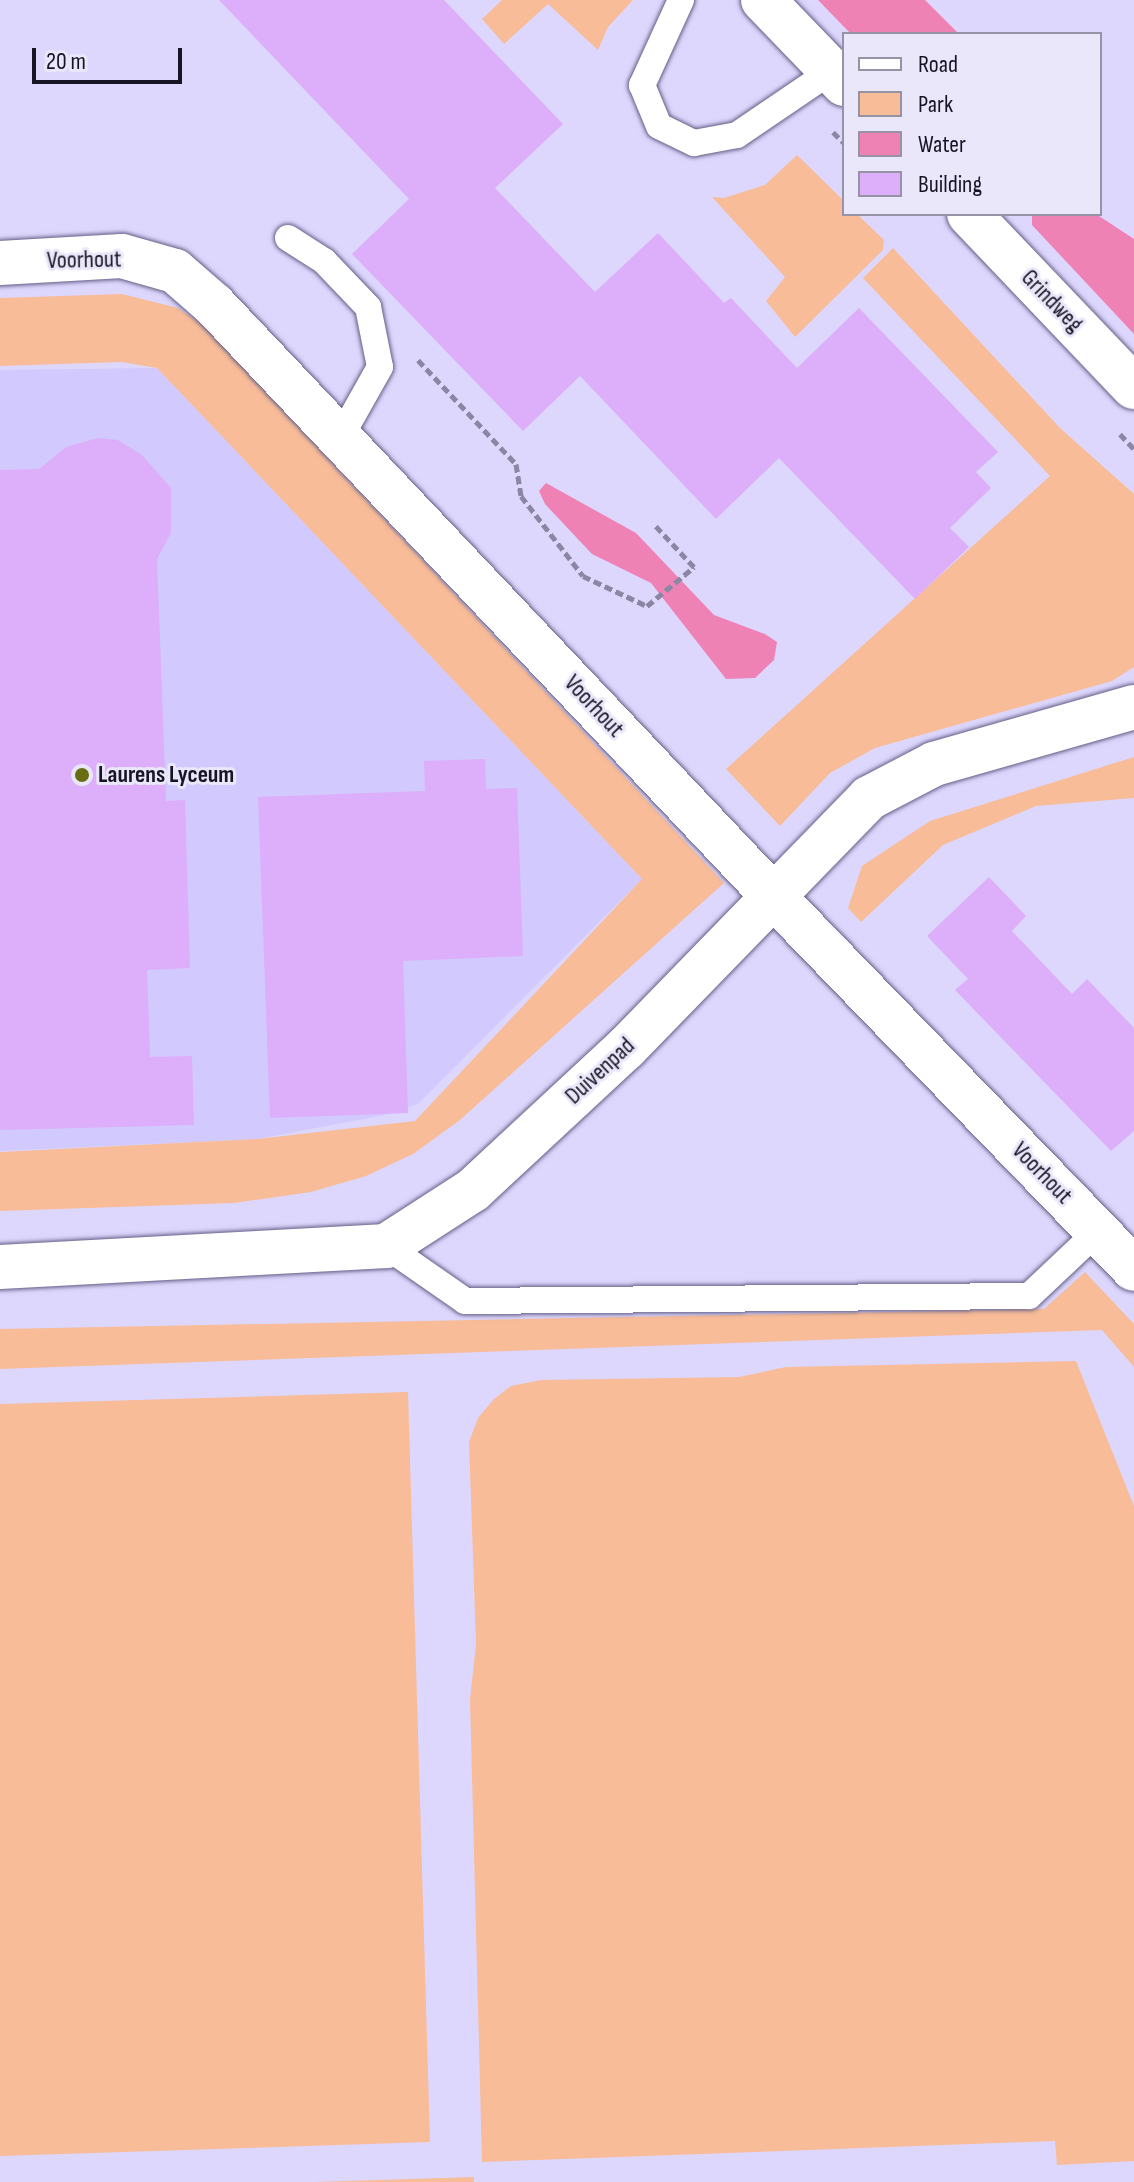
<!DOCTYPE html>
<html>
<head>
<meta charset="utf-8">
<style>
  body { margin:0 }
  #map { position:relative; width:1134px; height:2182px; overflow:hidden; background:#ddd7fd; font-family:"Sofia Sans Condensed",sans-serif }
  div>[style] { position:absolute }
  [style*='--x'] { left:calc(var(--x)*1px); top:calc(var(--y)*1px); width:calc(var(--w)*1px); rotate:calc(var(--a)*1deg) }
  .built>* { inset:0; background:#d2c9fe }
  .green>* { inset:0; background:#f8bc98 }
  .water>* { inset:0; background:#ee82b4 }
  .building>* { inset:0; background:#ddaef9 }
  .path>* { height:5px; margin-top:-2.5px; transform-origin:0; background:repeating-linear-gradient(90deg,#8b86a3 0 8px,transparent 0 12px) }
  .roads { filter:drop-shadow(0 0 2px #655e86) drop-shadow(0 0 2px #655e86) }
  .service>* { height:26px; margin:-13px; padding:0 13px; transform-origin:13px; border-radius:13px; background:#fff }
  .minor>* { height:44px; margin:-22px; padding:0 22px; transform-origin:22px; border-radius:22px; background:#fff }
  .tertiary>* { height:44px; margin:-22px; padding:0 22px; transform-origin:22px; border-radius:22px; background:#fff }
  .dots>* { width:22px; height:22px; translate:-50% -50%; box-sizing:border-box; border:4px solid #eae7fa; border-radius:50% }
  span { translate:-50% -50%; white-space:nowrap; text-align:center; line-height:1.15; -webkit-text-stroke:6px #eae7fa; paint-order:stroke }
  .street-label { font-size:24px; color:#171424 }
  .poi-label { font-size:24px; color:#171424; font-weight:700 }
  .left { translate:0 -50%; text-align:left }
  .legend { position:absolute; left:842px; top:32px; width:260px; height:184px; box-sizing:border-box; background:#eae7fa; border:2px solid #9693a4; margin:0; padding:10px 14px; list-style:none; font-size:24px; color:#171424 }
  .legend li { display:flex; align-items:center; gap:16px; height:40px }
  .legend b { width:40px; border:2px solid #9693a4 }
  .scale { position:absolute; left:32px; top:48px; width:150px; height:36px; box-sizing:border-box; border:4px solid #171424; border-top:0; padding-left:10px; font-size:24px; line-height:28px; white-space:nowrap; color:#171424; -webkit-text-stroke:6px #eae7fa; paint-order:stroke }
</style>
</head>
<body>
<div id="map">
  <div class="built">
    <i style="clip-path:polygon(157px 368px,642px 879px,418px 1104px,380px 1116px,257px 1139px,0 1151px,0 370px)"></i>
  </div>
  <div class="green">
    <i style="clip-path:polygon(502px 0,633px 0,608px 27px,598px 50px,548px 4px,504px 44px,482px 19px)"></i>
    <i style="clip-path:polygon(797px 155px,844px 201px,844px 214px,857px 214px,884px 240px,883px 250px,795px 337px,766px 301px,785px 277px,712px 197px,724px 198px,765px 185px)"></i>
    <i style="clip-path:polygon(893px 248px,1060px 428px,1134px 494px,1134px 667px,1112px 681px,875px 748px,830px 773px,780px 826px,726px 769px,1050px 476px,863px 278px)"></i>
    <i style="clip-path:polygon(122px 294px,178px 308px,203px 325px,724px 883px,460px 1120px,413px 1154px,366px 1176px,311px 1192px,234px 1203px,0 1211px,0 1152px,257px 1139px,415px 1121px,642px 879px,157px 368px,121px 362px,0 366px,0 298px)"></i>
    <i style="clip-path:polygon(1134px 757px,1134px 798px,1036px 806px,943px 845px,861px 922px,848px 908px,862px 866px,930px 821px)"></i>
    <i style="clip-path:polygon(1085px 1272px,1134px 1324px,1134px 1367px,1102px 1330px,0 1369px,0 1329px,1044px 1309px)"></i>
    <i style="clip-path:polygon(1076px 1361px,1134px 1506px,1134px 2161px,1057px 2165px,1055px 2141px,482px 2162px,470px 1699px,476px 1644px,469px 1442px,478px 1418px,494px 1399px,511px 1386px,541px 1380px,739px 1377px,786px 1367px)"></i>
    <i style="clip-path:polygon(408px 1392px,430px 2142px,0 2156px,0 1404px)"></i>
    <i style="clip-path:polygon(474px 2177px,474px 2182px,315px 2182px)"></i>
  </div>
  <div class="water">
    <i style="clip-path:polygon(818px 0,925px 0,959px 34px,851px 34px)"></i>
    <i style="clip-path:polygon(1032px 214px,1096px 214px,1134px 239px,1134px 334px,1032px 225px)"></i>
    <i style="clip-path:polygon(546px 483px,636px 533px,714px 615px,765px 634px,777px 642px,774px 660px,755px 678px,726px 679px,651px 583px,592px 554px,545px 504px,539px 491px)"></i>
  </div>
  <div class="building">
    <i style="clip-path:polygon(219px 0,444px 0,563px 124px,495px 188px,595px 292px,658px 233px,724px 303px,731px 298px,797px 368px,859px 308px,998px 452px,976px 472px,991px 488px,950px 528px,969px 547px,915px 599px,779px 458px,716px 519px,580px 376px,523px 431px,352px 254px,409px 199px)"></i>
    <i style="clip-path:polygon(98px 438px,118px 440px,142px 455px,171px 488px,171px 533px,157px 559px,166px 801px,185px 800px,190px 968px,147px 970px,150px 1057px,192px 1056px,194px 1125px,0 1130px,0 470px,39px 469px,66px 447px)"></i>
    <i style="clip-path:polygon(485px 759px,486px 789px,517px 788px,523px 956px,403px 961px,408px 1113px,270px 1118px,258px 797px,425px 791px,424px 761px)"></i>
    <i style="clip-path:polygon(989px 877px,1026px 916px,1012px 931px,1072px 994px,1087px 979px,1134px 1028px,1134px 1131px,1111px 1151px,955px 990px,968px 979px,927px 936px)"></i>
  </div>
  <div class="path">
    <i style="--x:833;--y:132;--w:16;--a:45"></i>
    <i style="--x:418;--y:360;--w:143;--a:46.7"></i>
    <i style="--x:516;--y:464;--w:32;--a:81"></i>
    <i style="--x:521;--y:496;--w:101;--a:52.2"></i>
    <i style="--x:583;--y:576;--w:71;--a:25.1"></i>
    <i style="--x:647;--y:606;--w:61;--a:-39.7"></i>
    <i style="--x:694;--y:567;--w:60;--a:-133"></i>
    <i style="--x:1120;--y:434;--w:21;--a:47"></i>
  </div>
  <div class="roads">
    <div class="service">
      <i style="--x:681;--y:0;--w:94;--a:114.6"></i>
      <i style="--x:642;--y:85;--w:44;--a:67.5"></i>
      <i style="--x:659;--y:126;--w:39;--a:26"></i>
      <i style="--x:694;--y:143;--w:44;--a:-10.5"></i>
      <i style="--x:737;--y:135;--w:114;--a:-34.2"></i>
      <i style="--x:288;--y:238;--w:43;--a:32.6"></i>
      <i style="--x:324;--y:261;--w:64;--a:46.3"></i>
      <i style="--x:368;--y:307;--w:61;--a:78.7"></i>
      <i style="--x:380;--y:367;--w:81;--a:119.4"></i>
      <i style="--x:386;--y:1246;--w:96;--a:34.8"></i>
      <i style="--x:465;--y:1301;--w:564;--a:-0.51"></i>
      <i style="--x:1029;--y:1296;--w:95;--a:-43.3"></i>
    </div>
    <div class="minor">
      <i style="--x:0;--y:263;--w:122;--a:-3.3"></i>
      <i style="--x:122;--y:256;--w:55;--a:15.8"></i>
      <i style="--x:175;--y:271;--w:52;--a:41.1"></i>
      <i style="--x:214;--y:305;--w:816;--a:46.59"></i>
      <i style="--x:775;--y:898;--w:516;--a:45.94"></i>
      <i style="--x:0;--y:1267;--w:387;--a:-3.1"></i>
      <i style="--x:386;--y:1246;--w:103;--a:-32.8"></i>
      <i style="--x:473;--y:1190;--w:209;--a:-42.9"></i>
      <i style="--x:626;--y:1048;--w:349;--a:-45.8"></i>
      <i style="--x:869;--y:798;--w:73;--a:-27.6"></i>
      <i style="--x:934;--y:764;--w:208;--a:-15.9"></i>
    </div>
    <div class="tertiary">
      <i style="--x:763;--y:0;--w:117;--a:46"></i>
      <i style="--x:969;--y:214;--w:239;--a:46.4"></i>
    </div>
  </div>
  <div class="dots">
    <i style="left:82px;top:775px;background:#696d11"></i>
  </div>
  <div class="street-label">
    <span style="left:84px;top:260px;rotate:-1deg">Voorhout</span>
    <span style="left:1052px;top:301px;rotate:46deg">Grindweg</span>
    <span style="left:594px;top:706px;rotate:47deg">Voorhout</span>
    <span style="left:600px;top:1071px;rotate:-43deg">Duivenpad</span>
    <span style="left:1042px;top:1173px;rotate:46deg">Voorhout</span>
  </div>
  <div class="poi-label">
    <span class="left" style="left:98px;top:775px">Laurens Lyceum</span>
  </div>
  <ul class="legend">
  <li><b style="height:10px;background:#fff"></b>Road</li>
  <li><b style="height:22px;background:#f8bc98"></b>Park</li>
  <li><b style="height:22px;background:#ee82b4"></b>Water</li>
  <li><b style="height:22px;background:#ddaef9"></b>Building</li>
  </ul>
  <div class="scale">20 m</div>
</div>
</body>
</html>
